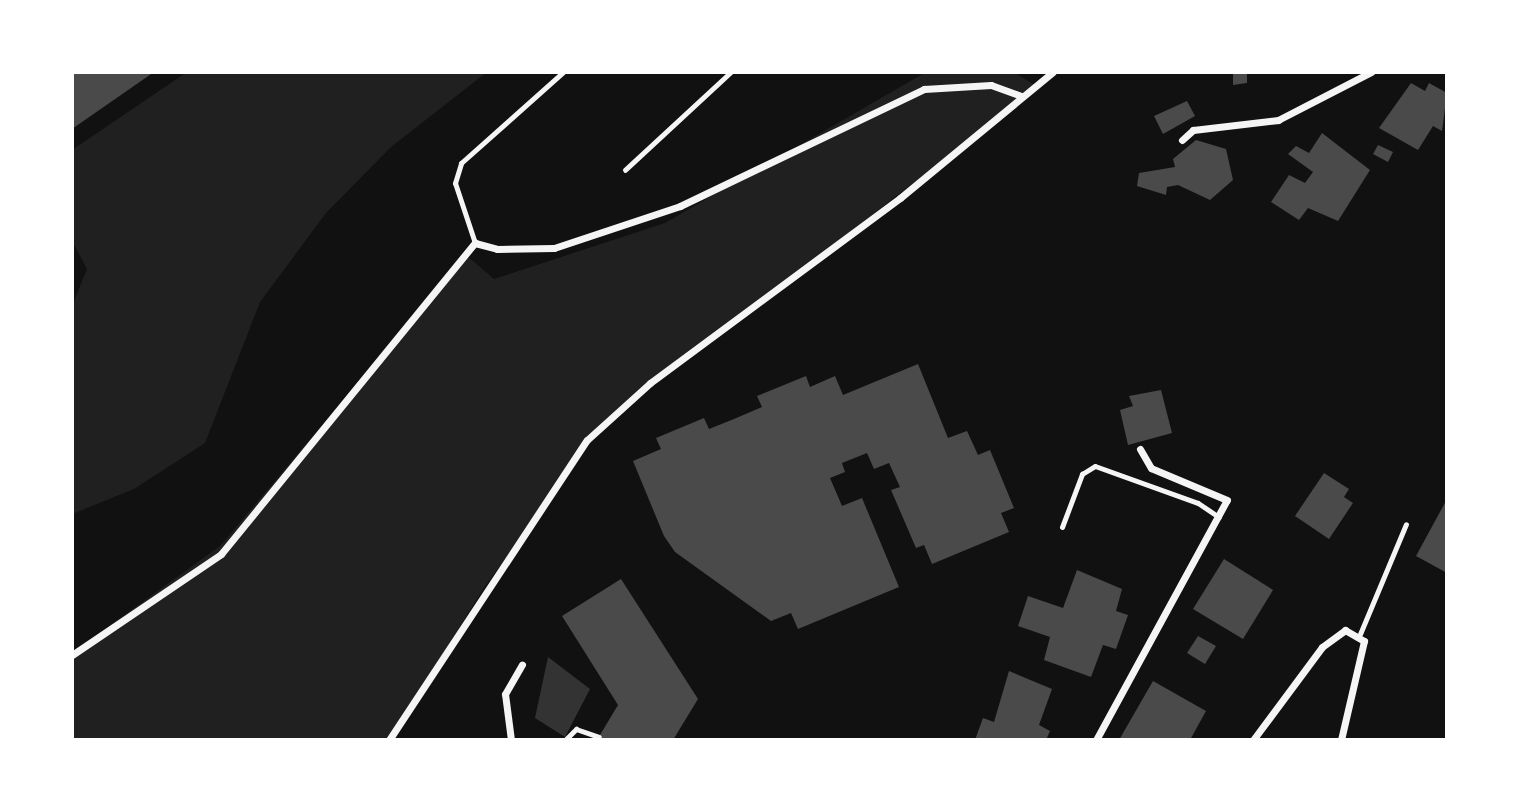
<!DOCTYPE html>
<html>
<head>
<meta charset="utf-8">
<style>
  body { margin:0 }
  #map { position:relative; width:1519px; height:812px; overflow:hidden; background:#111; font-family:Signika,sans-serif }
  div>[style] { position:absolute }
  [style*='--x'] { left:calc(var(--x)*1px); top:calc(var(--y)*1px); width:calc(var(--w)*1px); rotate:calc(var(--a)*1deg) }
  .green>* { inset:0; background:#202020 }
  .water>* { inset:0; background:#333 }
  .building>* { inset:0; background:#4a4a4a }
  .path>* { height:4.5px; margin:-2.25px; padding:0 2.25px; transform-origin:2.25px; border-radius:2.25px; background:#f5f5f5 }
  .service>* { height:5px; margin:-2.5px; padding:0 2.5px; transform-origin:2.5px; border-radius:2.5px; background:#f5f5f5 }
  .minor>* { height:7px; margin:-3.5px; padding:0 3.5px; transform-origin:3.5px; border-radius:3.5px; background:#f5f5f5 }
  span { translate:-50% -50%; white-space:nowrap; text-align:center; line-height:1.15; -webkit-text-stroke:5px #fff; paint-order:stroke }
  .frame { position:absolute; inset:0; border:74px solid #fff; pointer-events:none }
</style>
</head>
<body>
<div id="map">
  <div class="green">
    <i style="clip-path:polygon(187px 72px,487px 72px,391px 147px,326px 213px,260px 302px,205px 443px,134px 489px,72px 514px,72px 306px,87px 269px,72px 241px,72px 150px)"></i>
    <i style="clip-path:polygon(926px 72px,1013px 72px,1038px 87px,604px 421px,484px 588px,389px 740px,72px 740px,72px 653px,220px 546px,466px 255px,494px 279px,665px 223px)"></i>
  </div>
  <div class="water">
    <i style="clip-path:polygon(548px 657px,590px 689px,565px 737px,535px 718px)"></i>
  </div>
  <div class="building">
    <i style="clip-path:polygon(72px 72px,154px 72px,72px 129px)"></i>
    <i style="clip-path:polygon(1233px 72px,1247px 72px,1247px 83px,1233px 85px)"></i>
    <i style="clip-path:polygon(1411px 83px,1425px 91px,1429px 83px,1447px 93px,1442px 131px,1433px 126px,1418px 150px,1379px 128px)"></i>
    <i style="clip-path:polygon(1187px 101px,1195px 116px,1163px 134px,1154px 116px)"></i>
    <i style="clip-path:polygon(1322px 133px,1370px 170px,1338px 221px,1308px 208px,1299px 220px,1271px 202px,1289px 175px,1305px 183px,1313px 172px,1288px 154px,1296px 146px,1309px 153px)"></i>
    <i style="clip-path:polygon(1196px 140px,1226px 149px,1233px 180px,1210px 200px,1178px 185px,1167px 187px,1166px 195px,1137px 186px,1139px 173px,1175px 167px,1173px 159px)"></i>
    <i style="clip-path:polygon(1378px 145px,1393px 152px,1388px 162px,1373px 154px)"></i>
    <i style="clip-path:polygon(918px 364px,948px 438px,967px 431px,978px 455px,990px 450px,1014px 508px,1001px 513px,1009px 532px,932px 564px,924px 545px,916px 548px,891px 490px,900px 487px,889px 463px,874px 469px,867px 453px,842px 463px,845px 472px,830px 478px,842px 506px,862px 498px,899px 587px,798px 629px,791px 613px,771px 621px,675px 552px,664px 536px,633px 461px,661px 449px,656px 438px,704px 418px,709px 429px,734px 419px,762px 407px,757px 396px,806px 376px,810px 387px,835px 376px,843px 395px)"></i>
    <i style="clip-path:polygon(1161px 390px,1172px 433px,1128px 445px,1120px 410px,1133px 406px,1129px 396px)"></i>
    <i style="clip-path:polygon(1324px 473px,1349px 489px,1344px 497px,1353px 503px,1329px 539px,1295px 516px)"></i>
    <i style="clip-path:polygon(1447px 499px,1447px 573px,1416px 556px)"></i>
    <i style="clip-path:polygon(1224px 559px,1273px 590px,1243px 639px,1193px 609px)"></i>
    <i style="clip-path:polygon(1077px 570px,1122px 589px,1116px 611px,1128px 615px,1116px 649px,1103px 645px,1091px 677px,1044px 660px,1050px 637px,1018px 626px,1028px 596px,1063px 608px)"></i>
    <i style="clip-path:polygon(621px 579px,698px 699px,673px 740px,597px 740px,618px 705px,562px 616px)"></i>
    <i style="clip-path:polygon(1198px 636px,1216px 646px,1205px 664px,1187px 653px)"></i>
    <i style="clip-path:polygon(1009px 671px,1052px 689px,1039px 725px,1050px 731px,1046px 740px,975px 740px,983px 718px,994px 722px)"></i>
    <i style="clip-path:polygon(1153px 681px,1206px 711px,1190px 740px,1119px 740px)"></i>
  </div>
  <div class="path">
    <i style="--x:625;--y:170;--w:144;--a:-42.8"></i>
  </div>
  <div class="service">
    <i style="--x:475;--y:243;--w:63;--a:-108.4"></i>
    <i style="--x:455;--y:183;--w:21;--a:-73"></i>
    <i style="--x:461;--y:163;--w:137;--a:-41.7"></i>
    <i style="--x:1062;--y:527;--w:57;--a:-69.3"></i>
    <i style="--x:1082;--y:474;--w:15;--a:-32"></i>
    <i style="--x:1095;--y:466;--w:109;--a:19.8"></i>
    <i style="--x:1198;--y:503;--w:25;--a:34"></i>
    <i style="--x:1360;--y:634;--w:119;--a:-67.3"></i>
    <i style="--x:565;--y:740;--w:16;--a:-45"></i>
    <i style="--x:576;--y:729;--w:24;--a:19"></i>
  </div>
  <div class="minor">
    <i style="--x:1182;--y:140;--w:15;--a:-42"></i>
    <i style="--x:1193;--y:130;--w:86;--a:-6.7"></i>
    <i style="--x:1278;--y:120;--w:105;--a:-27.3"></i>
    <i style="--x:72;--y:655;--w:180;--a:-34.1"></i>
    <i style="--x:221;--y:554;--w:402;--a:-50.8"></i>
    <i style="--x:475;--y:243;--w:23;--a:15"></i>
    <i style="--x:497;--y:249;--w:57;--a:-1"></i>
    <i style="--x:554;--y:248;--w:133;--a:-18.4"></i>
    <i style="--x:680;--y:206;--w:271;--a:-25.6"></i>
    <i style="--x:924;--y:89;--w:67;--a:-3.4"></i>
    <i style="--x:991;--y:85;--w:33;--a:20"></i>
    <i style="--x:389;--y:740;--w:359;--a:-56.6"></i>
    <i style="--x:587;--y:440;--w:85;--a:-42.1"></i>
    <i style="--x:650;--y:383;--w:311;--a:-36.5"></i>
    <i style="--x:900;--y:198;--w:198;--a:-39.5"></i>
    <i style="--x:511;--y:740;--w:46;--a:-97.4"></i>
    <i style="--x:505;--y:694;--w:34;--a:-60"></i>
    <i style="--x:1096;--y:740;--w:273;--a:-61.4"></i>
    <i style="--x:1227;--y:500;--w:82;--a:-157.2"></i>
    <i style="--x:1151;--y:468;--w:22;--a:-120"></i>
    <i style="--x:1253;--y:740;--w:116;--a:-53.4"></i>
    <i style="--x:1322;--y:647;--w:29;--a:-36"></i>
    <i style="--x:1345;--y:630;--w:22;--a:30"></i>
    <i style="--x:1364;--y:641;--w:102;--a:103.1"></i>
  </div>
  <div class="frame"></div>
</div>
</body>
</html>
